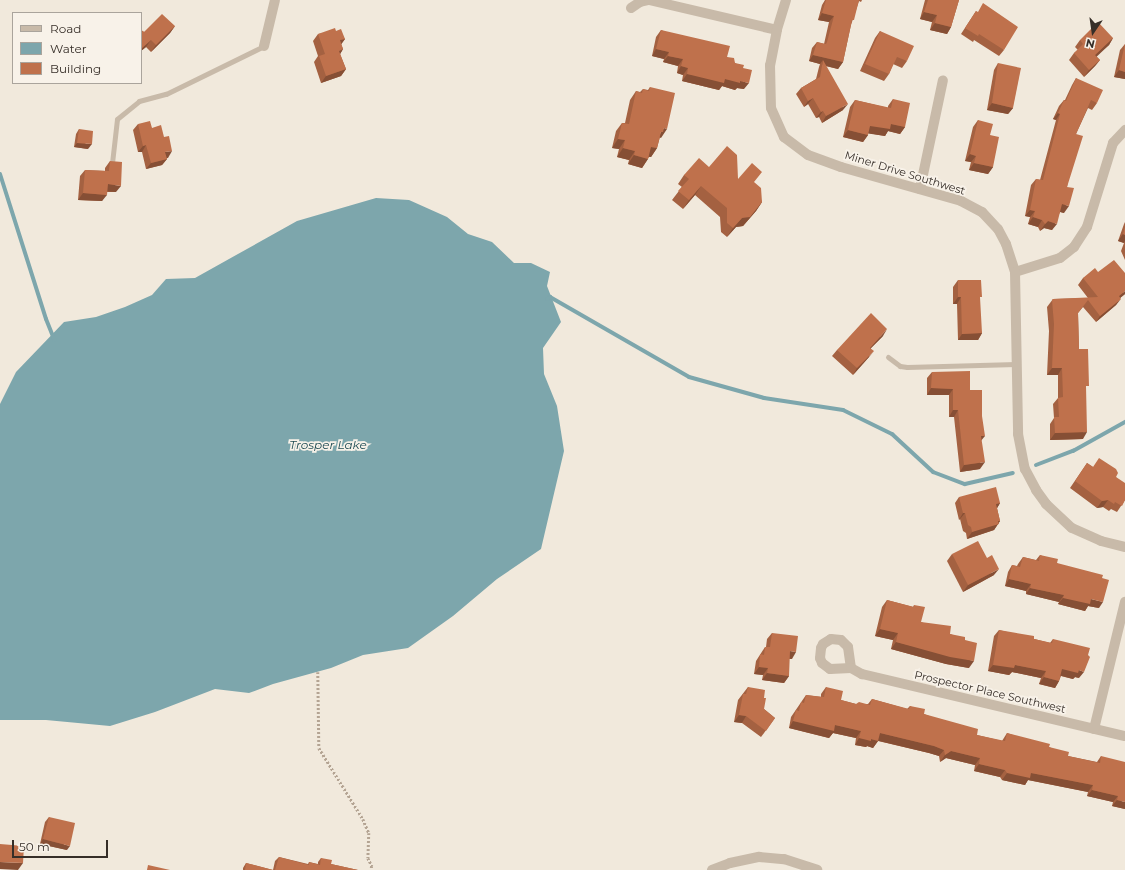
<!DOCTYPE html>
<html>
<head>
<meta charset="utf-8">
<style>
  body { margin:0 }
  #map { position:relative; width:1125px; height:870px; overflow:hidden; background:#f1e9dc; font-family:Montserrat,sans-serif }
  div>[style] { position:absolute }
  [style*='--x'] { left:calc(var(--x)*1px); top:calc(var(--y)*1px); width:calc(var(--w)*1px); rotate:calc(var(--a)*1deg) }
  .water>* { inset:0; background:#7da6ac }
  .stream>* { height:4px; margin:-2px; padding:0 2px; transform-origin:2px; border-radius:2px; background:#7da6ac }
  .path>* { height:2.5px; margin-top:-1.25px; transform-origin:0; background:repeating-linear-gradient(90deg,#b4a493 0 2px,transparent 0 4px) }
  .service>* { height:5px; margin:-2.5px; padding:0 2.5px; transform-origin:2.5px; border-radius:2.5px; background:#c8baa9 }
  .minor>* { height:10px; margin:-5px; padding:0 5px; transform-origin:5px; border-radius:5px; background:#c8baa9 }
  .tertiary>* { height:10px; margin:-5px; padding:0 5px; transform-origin:5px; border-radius:5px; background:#c8baa9 }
  .wall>* { inset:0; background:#a46141 }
  .shaded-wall>* { inset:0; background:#864f35 }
  .building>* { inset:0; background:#bf714c }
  span { translate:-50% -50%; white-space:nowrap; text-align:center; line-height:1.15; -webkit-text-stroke:3.5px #f8f2e9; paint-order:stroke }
  .street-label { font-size:11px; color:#362e28 }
  .water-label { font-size:12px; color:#204d55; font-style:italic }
  .legend { position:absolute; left:12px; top:12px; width:130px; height:72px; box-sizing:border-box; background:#f8f2e9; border:1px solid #aaa49c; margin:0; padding:5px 7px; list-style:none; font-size:12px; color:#362e28 }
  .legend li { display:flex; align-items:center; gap:8px; height:20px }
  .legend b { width:20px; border:1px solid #aaa49c }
  .north { position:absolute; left:1073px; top:12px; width:40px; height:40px; -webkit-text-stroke:3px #f8f2e9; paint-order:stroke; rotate:193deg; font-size:11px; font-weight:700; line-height:16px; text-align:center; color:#362e28 }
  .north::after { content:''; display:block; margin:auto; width:14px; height:18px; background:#362e28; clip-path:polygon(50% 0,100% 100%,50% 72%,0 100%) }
  .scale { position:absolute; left:12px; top:840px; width:96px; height:18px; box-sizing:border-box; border:2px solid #362e28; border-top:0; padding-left:5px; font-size:12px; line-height:14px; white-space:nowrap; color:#362e28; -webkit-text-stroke:3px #f8f2e9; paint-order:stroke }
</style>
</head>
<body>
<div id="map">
  <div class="water">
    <i style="clip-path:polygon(376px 198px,409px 200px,447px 217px,468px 234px,492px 242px,514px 263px,531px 263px,550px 272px,547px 286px,561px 322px,543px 348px,544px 374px,557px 406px,564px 451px,541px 549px,497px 579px,453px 616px,408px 648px,363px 655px,331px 668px,273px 684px,249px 693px,215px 689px,155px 712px,110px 726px,46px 720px,0 720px,0 404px,16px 372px,64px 322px,96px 317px,125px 307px,152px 295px,166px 279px,195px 278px,297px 221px)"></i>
  </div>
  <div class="stream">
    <i style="--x:0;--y:174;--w:152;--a:72.4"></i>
    <i style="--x:46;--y:319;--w:22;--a:68"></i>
    <i style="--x:547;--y:299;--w:4;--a:-34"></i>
    <i style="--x:550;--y:297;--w:160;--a:29.9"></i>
    <i style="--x:689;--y:377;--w:78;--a:15.6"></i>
    <i style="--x:764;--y:398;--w:80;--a:8.6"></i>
    <i style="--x:843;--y:410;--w:55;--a:26.1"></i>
    <i style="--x:892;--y:434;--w:56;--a:42.8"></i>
    <i style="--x:933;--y:472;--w:34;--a:21"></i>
    <i style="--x:965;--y:484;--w:49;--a:-12.9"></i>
    <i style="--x:1036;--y:465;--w:40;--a:-21"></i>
    <i style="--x:1073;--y:451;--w:60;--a:-29.1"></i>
  </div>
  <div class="path">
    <i style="--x:318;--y:672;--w:76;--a:89.2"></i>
    <i style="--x:319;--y:748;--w:84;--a:58.2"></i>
    <i style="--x:363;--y:819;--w:15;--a:67"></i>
    <i style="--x:369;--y:833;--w:25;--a:92"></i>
    <i style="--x:368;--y:858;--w:9;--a:63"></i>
    <i style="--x:372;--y:866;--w:4;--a:104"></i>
  </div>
  <div class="service">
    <i style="--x:112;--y:163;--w:44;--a:-83.5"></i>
    <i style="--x:117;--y:119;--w:28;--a:-39"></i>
    <i style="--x:139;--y:101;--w:28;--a:-15"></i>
    <i style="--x:166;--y:94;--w:109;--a:-26.1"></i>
    <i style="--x:888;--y:357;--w:15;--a:37"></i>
    <i style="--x:900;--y:366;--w:7;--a:8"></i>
    <i style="--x:907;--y:367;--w:109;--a:-1.6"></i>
  </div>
  <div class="minor">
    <i style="--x:631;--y:8;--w:11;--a:-34"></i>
    <i style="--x:640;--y:2;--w:9;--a:-13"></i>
    <i style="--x:649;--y:0;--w:131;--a:13.2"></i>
    <i style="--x:264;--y:46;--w:47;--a:-76.6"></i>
    <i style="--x:920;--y:189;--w:111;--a:-78.1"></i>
    <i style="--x:1015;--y:272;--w:47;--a:-17.3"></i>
    <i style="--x:1060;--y:258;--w:18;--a:-38"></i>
    <i style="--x:1074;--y:247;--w:24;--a:-57"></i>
    <i style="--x:1087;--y:227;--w:88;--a:-72.8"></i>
    <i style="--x:1113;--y:143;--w:18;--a:-47"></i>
    <i style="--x:831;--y:639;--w:10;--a:6"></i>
    <i style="--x:841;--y:640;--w:10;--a:45"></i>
    <i style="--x:848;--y:647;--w:21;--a:82"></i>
    <i style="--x:851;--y:668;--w:21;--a:177"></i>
    <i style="--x:830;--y:669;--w:10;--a:-143"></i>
    <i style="--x:822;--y:663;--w:5;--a:-112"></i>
    <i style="--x:820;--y:658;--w:10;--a:-84"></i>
    <i style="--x:821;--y:648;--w:4;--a:-63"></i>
    <i style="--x:823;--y:644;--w:9;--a:-32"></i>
    <i style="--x:851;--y:668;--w:13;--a:29"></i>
    <i style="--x:862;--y:674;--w:270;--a:13.3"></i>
    <i style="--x:1094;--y:729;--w:131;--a:-76.3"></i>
    <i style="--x:712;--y:870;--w:19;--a:-21"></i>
    <i style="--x:730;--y:863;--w:30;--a:-12"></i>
    <i style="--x:759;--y:857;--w:25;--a:5"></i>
    <i style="--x:784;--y:859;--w:35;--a:18"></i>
  </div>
  <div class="tertiary">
    <i style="--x:786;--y:0;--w:31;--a:107"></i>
    <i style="--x:777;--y:30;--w:36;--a:101"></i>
    <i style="--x:770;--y:65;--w:43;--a:88.7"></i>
    <i style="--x:771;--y:108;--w:32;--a:66"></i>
    <i style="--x:784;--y:137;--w:30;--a:37"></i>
    <i style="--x:808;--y:155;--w:35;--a:20"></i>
    <i style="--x:841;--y:167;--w:125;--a:15.8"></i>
    <i style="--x:961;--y:201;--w:24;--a:28"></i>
    <i style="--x:982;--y:212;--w:23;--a:47"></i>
    <i style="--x:998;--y:229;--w:17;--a:62"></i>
    <i style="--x:1006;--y:244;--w:29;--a:72"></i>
    <i style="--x:1015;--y:272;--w:162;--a:88.9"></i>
    <i style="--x:1018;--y:434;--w:36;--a:79"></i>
    <i style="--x:1025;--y:469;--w:24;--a:62"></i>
    <i style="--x:1036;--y:490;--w:17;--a:54"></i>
    <i style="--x:1046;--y:504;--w:35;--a:43"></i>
    <i style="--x:1072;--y:528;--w:32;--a:24"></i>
    <i style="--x:1101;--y:541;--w:25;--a:14"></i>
  </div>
  <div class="wall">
    <i style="clip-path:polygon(825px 0,862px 0,861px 2px,859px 1px,851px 25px,843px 62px,838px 69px,826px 66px,843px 110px,822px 123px,819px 117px,816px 118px,808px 104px,804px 107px,796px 94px,801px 88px,816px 79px,819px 67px,820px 64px,809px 61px,812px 48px,817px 42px,824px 44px,829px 22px,818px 20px,822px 5px)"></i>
    <i style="clip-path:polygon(925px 0,959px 0,951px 27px,947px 34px,930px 30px,932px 22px,920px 19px)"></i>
    <i style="clip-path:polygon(976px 11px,1004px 50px,999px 56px,974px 40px,973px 42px,961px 34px)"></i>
    <i style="clip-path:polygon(175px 26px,170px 33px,151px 52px,146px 47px,141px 51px,141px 30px,144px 32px)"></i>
    <i style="clip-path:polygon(661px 30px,727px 57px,735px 63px,743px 68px,744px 89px,737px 88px,735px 90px,722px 86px,719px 90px,682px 81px,683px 75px,677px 73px,678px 66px,663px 62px,664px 59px,652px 56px,656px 37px)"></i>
    <i style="clip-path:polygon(336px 31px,345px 39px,341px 44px,343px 49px,340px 54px,346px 69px,341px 76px,321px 83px,314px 62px,318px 56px,313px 41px,318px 34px)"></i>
    <i style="clip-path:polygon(880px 31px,907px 61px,902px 68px,893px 64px,889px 74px,884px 81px,860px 71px,875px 38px)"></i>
    <i style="clip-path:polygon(1113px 38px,1109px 45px,1096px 56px,1100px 60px,1095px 66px,1084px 77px,1069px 60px,1074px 53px,1078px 50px,1075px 47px,1080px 40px)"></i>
    <i style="clip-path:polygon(1125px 44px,1125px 79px,1114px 77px,1120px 50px)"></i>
    <i style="clip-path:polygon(998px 63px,1013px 108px,1008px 114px,987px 110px,994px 70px)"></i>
    <i style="clip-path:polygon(1076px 78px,1097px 103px,1092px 110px,1088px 108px,1076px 134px,1067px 187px,1064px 213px,1060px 212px,1052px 230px,1044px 228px,1040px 231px,1038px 227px,1028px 224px,1030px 217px,1025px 216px,1031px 185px,1036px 179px,1040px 180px,1056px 120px,1053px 119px,1059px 106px,1064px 100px,1065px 100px,1072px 85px)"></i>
    <i style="clip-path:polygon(650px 87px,661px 138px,660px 137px,657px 148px,651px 157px,649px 157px,642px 168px,628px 164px,629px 160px,617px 157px,619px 149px,612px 148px,616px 131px,622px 123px,625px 123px,630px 100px,636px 91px,640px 92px,643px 89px,648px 90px)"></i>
    <i style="clip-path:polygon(893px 99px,905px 127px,900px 134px,888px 131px,885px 136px,868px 133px,868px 135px,863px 142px,843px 137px,850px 107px,855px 100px,888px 108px,888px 106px)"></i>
    <i style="clip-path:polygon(978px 120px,990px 135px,993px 167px,988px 174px,969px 170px,971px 162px,965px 161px,973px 127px)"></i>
    <i style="clip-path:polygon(138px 124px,152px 128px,168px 158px,167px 158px,167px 159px,162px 165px,146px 169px,142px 152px,138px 152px,133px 130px)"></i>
    <i style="clip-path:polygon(79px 129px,88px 149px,74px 147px,76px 134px)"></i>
    <i style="clip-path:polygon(110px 161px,116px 192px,107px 192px,102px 201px,78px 200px,80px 176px,85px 170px,105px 171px,105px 168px)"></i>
    <i style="clip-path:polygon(709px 167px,738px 179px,754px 183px,762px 202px,756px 211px,743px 226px,736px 227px,727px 237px,721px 232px,720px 217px,695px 195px,683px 209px,672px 200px,682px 187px,678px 184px,684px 175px)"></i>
    <i style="clip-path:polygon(1125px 222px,1125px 260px,1121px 251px,1124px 243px,1118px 241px,1124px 224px)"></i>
    <i style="clip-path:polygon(1098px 272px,1125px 294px,1120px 298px,1116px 305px,1096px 322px,1083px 307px,1078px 313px,1079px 349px,1086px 390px,1083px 439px,1050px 440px,1050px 424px,1054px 418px,1053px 404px,1058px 398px,1058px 375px,1047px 375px,1049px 331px,1047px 307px,1053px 299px,1088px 298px,1078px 285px,1083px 278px)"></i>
    <i style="clip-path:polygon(958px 280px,982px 333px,978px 340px,958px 340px,957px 304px,953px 304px,953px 287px)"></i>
    <i style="clip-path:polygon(883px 336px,871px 348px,869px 357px,853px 375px,832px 356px,837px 350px)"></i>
    <i style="clip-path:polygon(932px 372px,970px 390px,981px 440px,980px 469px,960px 472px,954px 417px,949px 417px,949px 395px,927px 395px,927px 378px)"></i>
    <i style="clip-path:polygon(1087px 463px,1093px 467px,1116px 477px,1125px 500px,1117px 512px,1111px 509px,1109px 511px,1103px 507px,1097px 508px,1070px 488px)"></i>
    <i style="clip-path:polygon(959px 497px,1000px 503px,997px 508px,1000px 521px,994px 530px,967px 539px,966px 533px,963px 531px,960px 519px,959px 520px,955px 503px)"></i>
    <i style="clip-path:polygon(952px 554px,994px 575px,963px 592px,947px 561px)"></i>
    <i style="clip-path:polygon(1040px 555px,1057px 563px,1099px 608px,1088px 606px,1085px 611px,1058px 604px,1059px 602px,1026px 594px,1026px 591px,1005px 586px,1008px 572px,1012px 565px,1017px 566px,1018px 564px,1023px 557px,1036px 560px)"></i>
    <i style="clip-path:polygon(887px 600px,913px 607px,914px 605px,921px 622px,965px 640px,969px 668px,946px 664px,891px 649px,893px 640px,875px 636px,882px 607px)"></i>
    <i style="clip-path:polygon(999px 630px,1050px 643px,1053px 639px,1079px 678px,1075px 677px,1073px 679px,1061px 676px,1059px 681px,1055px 688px,1039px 684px,1041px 678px,1012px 672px,1009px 675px,988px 671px,994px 636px)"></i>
    <i style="clip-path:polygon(772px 633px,792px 659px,789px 659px,789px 676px,784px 683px,762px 680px,763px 675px,754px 674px,756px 661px,765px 647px,766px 647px,767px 639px)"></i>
    <i style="clip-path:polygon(748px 687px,764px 698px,764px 709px,775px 718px,761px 737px,742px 723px,734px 722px,738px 700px)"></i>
    <i style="clip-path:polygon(826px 687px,841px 700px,856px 704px,868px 704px,872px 699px,907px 709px,910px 706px,924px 714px,977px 735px,1002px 741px,1007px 733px,1049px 747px,1068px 756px,1097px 762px,1101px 756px,1125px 809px,1112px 806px,1113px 802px,1087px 796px,1088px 792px,1028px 780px,1025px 785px,1002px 780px,1000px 777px,974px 771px,975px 765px,946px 758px,940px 762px,939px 756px,929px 753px,878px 741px,873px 748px,867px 746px,866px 747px,855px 745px,856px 738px,833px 733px,829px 738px,789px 728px,791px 717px,806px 695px,821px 697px,821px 694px)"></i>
    <i style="clip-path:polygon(49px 817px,67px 850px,40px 844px,45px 822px)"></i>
    <i style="clip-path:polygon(279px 857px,308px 864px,309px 862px,318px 864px,318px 862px,321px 858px,331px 864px,358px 870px,243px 870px,243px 868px,246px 863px,273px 870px,275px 861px)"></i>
  </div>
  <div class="shaded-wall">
    <i style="clip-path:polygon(924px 12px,937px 15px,932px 22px,920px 19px)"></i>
    <i style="clip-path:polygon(822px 13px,834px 16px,829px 22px,818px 20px)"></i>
    <i style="clip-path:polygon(935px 23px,951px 27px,947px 34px,930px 30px)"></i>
    <i style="clip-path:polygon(175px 26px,170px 33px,151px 52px,156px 45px)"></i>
    <i style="clip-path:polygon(1113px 38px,1109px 45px,1091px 62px,1095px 55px)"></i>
    <i style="clip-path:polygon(345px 39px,340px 46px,340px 40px)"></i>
    <i style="clip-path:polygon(151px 40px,146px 47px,141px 51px,141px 49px)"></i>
    <i style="clip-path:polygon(343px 49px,339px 56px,339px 51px)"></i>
    <i style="clip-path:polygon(656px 49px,669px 52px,664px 59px,652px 56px)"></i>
    <i style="clip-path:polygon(813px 55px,843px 62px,838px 69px,822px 65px,823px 60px,820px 64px,809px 61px)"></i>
    <i style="clip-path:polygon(668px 56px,683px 59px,678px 66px,663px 62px)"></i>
    <i style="clip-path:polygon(1100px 60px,1095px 66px,1084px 77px,1089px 70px)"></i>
    <i style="clip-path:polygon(681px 66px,688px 68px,683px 75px,677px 73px)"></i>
    <i style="clip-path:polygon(346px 69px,341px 76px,321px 83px,326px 76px)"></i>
    <i style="clip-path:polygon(1119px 70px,1125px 72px,1125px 79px,1114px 77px)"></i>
    <i style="clip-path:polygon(687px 74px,725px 79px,740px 81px,749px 83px,744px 89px,737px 88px,735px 90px,722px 86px,719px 90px,682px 81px)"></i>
    <i style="clip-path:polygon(813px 98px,808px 104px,804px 107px,808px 101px)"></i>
    <i style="clip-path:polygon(992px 103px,1013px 108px,1008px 114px,987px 110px)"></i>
    <i style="clip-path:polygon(848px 104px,843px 110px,822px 123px,826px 116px)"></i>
    <i style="clip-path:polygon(823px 111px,819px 117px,816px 118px,821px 112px)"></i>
    <i style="clip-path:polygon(1058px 113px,1060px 114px,1056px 120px,1053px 119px)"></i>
    <i style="clip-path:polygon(891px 124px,905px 127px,900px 134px,888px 131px,885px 136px,865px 133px,870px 126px)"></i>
    <i style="clip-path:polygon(664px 128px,667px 129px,661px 138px,659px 137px,655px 141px)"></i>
    <i style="clip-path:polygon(848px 130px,868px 135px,863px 142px,843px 137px)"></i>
    <i style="clip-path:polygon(618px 139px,625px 140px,619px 149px,612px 148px)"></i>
    <i style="clip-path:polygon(77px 143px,92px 144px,88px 149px,74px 147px)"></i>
    <i style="clip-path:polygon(146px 145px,142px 152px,138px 152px,143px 146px)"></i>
    <i style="clip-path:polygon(651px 147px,657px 148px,651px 157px,645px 156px)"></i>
    <i style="clip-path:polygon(623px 148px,635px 151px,629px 160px,617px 157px)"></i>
    <i style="clip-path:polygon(172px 151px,168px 158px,161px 159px,165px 152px)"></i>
    <i style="clip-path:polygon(970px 154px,976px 156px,971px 162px,965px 161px)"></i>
    <i style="clip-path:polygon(634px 155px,648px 159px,642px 168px,628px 164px)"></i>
    <i style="clip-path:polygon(167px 159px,162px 165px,146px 169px,151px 163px)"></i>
    <i style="clip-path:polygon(974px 163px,993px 167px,988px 174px,969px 170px)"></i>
    <i style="clip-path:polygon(108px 184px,121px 186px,116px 192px,103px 191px)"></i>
    <i style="clip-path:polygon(701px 186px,695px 195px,683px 209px,689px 200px)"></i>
    <i style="clip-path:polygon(83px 193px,107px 195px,102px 201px,78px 200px)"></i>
    <i style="clip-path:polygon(762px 202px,756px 211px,743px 226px,736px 227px,727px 237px,733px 228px,742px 218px)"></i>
    <i style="clip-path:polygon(1062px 204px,1069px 206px,1064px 213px,1057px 211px)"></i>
    <i style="clip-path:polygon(1030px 210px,1035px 211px,1030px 217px,1025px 216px)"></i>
    <i style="clip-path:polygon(1033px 217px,1042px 220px,1038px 227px,1028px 224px)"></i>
    <i style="clip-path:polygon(1048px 221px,1057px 224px,1052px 230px,1044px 228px,1040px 231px,1045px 224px)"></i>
    <i style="clip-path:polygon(1123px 234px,1125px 235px,1125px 241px,1124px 243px,1118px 241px)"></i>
    <i style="clip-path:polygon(1125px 291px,1125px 294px,1114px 303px,1119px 296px)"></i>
    <i style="clip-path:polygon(958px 297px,961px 297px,957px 304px,953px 304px)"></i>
    <i style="clip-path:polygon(1121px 299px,1116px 305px,1096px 322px,1100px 316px)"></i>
    <i style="clip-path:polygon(887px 329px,883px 336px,865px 354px,870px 348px)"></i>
    <i style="clip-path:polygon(982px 333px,978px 340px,958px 340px,962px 334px)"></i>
    <i style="clip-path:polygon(874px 351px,869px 357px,853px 375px,857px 368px)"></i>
    <i style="clip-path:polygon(1052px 368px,1062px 368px,1058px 375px,1047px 375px)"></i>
    <i style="clip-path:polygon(931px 388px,953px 389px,949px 395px,927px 395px)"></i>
    <i style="clip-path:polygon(953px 410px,958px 410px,954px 417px,949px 417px)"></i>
    <i style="clip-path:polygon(1087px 432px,1083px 439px,1050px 440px,1055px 433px)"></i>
    <i style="clip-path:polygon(981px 436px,985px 436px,980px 442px)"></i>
    <i style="clip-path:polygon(985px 462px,980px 469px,960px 472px,964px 465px)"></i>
    <i style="clip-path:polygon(1108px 500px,1103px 507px,1097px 508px,1102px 501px)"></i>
    <i style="clip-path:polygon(1000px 503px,996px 510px,996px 504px)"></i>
    <i style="clip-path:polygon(963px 513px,965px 513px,960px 519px,959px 520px)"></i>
    <i style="clip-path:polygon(998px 521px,1000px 521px,994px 530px,967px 539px,972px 532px)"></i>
    <i style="clip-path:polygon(999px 569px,994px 575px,963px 592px,968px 585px)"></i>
    <i style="clip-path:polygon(1009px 579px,1031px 584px,1026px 591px,1005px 586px)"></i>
    <i style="clip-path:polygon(1030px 588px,1064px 595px,1059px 602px,1026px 594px)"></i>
    <i style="clip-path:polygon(1063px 598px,1091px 599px,1103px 602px,1099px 608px,1088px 606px,1085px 611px,1058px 604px)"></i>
    <i style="clip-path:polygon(880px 629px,898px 633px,893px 640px,875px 636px)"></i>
    <i style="clip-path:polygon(896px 642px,974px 661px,969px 668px,946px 664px,891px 649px)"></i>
    <i style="clip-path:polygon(790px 651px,796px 652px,792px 659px,785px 658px)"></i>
    <i style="clip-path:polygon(993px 665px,1015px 665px,1046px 671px,1041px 678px,1012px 672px,1009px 675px,988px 671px)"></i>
    <i style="clip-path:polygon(759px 667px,768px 668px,763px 675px,754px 674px)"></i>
    <i style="clip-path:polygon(1062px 669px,1079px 670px,1084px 672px,1079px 678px,1075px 677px,1073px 679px,1058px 675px)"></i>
    <i style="clip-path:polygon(767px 673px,789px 676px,784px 683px,762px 680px)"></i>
    <i style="clip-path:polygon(1044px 677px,1059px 681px,1055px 688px,1039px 684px)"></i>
    <i style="clip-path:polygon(739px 715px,746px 716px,742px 723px,734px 722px)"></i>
    <i style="clip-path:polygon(793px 721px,835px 725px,861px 731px,856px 738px,833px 733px,829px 738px,789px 728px)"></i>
    <i style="clip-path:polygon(880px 733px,934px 746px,944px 750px,939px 756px,929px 753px,875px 740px)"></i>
    <i style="clip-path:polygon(859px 738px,871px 739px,878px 741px,873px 748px,867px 746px,866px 747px,855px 745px)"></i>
    <i style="clip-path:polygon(951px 751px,980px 758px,975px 765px,946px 758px,940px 762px,945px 755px)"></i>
    <i style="clip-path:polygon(979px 764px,1005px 770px,1000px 777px,974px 771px)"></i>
    <i style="clip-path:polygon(1007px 773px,1031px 773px,1093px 785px,1088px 792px,1028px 780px,1025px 785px,1002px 780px)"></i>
    <i style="clip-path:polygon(1092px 790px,1118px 796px,1113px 802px,1087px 796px)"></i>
    <i style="clip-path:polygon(1117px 800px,1125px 802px,1125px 809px,1112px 806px)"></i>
    <i style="clip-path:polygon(43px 839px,70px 846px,67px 850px,40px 844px)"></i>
    <i style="clip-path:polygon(0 862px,23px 863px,18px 870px,0 869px)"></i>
  </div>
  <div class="building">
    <i style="clip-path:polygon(826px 0,859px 0,854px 20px,852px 20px,843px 62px,813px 55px,817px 42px,826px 44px,827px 42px,834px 16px,822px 13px)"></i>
    <i style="clip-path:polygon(928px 0,959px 0,951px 27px,935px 23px,937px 15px,924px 12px)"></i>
    <i style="clip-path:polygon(983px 3px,1018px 27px,1004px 50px,979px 34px,978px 36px,965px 28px,976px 11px,978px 12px)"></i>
    <i style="clip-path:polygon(162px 14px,175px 26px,156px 45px,151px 40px,141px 49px,141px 30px,144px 32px)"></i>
    <i style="clip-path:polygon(1098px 22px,1113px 38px,1095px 55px,1100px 60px,1089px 70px,1074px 53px,1083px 44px,1080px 40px)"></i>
    <i style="clip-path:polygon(335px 28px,336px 31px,341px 29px,345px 39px,340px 40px,343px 49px,339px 51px,346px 69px,326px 76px,319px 56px,325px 54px,318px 34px)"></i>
    <i style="clip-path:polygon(661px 30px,730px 46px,727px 57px,734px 58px,735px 63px,744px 65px,743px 68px,752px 70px,749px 83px,740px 81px,740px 83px,725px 79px,724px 83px,687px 74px,688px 68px,681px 66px,683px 59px,668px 56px,669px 52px,656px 49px)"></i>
    <i style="clip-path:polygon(880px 31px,914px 46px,907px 61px,897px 57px,889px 74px,865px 64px)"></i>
    <i style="clip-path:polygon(1125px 44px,1125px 72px,1119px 70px)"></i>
    <i style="clip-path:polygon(823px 60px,848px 104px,826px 116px,823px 111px,821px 112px,813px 98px,808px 101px,801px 88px,820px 77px)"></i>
    <i style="clip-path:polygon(998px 63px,1021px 68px,1013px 108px,992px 103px)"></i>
    <i style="clip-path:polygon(1076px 78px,1103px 90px,1097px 103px,1091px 100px,1076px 134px,1083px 136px,1067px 187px,1074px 188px,1069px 206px,1062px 204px,1057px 224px,1048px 221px,1045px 224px,1042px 220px,1033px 217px,1035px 211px,1030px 210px,1036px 179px,1043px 180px,1060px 114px,1058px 113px,1064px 100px,1066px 101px)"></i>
    <i style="clip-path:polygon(650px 87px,675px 93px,667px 129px,664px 128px,663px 132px,661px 132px,657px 148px,651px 147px,648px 159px,634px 155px,635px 151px,623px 148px,625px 140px,618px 139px,622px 123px,629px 124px,636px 91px,642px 93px,643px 89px,649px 91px)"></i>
    <i style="clip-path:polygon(893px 99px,910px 103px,905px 127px,891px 124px,890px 129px,870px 126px,868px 135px,848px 130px,855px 100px,891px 108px)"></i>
    <i style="clip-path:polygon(978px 120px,993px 124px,990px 135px,999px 137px,993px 167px,974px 163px,976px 156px,970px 154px)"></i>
    <i style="clip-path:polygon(150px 121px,152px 128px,161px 125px,164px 137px,169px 136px,172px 151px,165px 152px,167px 159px,151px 163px,146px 145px,143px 146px,138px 124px)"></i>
    <i style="clip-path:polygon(79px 129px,93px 131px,92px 144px,77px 143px)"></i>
    <i style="clip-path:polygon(727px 146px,737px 155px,738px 179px,752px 163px,762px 172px,754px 182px,761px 188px,762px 202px,750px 217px,742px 218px,733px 228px,727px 223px,727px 208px,701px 186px,689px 200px,678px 191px,689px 179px,684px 175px,699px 158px,709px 167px)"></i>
    <i style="clip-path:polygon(110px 161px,122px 162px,121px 186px,108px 184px,107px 195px,83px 193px,85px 170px,109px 171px)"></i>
    <i style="clip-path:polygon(1125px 227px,1125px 235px,1123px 234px)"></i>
    <i style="clip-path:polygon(1114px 260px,1125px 273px,1125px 291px,1119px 296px,1121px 299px,1100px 316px,1088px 300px,1078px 313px,1079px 349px,1088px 349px,1089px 386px,1086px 386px,1087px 432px,1055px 433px,1054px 417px,1059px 417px,1058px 398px,1063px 397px,1062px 368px,1052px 368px,1054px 324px,1052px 300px,1053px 299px,1098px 297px,1083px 278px,1095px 268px,1098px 272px)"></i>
    <i style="clip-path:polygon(958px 280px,981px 280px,982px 297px,980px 297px,982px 333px,962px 334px,961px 297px,958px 297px)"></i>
    <i style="clip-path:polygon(871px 313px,887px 329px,870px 348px,874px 351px,857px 368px,837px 350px)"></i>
    <i style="clip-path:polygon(970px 371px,970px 390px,982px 390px,982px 416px,985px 436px,981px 436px,985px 462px,964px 465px,958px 410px,953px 410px,953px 389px,931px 388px,932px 372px)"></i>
    <i style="clip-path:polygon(1099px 458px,1116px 469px,1118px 473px,1116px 477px,1125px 483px,1125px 500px,1122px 506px,1115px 502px,1114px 504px,1108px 500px,1102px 501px,1075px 481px,1087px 463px,1093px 467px)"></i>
    <i style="clip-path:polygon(996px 487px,1000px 503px,996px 504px,1000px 521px,998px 521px,999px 524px,972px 532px,971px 527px,968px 525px,965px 513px,963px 513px,959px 497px)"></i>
    <i style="clip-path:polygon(978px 541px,987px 558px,992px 555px,999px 569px,968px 585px,952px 554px)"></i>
    <i style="clip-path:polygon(1040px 555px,1058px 559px,1057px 563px,1103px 575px,1102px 578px,1109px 580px,1103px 602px,1091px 599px,1090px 604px,1063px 598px,1064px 595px,1030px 588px,1031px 584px,1009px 579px,1012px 565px,1020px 567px,1023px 557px,1039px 561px)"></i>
    <i style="clip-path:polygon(887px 600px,914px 607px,914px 605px,925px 607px,921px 622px,951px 626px,950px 634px,965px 637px,965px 640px,977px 643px,974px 661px,950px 657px,896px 642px,898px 633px,880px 629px)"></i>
    <i style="clip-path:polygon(999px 630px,1034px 636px,1034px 639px,1052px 643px,1053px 639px,1090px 648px,1088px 655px,1090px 657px,1084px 672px,1079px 670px,1078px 673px,1062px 669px,1059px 681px,1044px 677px,1046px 671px,1015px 665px,1014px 668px,993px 665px)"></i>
    <i style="clip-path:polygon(772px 633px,798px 636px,796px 652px,790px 651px,789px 676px,767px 673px,768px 668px,759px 667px,760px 654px,764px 655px,765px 647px,770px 647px)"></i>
    <i style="clip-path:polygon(748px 687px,765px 690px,764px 698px,766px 698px,764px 709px,775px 718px,766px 731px,746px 716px,739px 715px,743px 694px,746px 694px)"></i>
    <i style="clip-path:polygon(826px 687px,843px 691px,841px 700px,856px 704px,859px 702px,870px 705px,872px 699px,909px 709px,910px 706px,925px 709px,924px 714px,978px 729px,977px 735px,1005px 741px,1007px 733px,1050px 744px,1049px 747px,1069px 752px,1068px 756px,1100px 763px,1101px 756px,1125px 762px,1125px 802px,1117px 800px,1118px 796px,1092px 790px,1093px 785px,1031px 773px,1030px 778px,1007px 773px,1005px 770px,979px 764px,980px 758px,951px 751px,945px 755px,944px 750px,934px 746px,880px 733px,878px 741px,871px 739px,871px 741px,859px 738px,861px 731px,835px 725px,834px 731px,793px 721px,796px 710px,799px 711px,801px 702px,804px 703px,806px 695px,824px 697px)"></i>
    <i style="clip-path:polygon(49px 817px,75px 823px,70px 846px,43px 839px)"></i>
    <i style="clip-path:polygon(0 844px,24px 846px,23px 863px,0 862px)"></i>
    <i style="clip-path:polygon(279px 857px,309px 865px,309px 862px,320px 865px,321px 858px,332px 860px,331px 864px,358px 870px,275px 870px)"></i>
    <i style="clip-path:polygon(246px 863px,273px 870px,245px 870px)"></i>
    <i style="clip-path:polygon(148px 865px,170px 870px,147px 870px)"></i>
  </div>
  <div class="street-label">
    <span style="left:905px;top:173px;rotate:17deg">Miner Drive Southwest</span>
    <span style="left:990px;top:692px;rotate:13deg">Prospector Place Southwest</span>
  </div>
  <div class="water-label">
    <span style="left:328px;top:445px">Trosper Lake</span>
  </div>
  <ul class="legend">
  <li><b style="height:5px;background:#c8baa9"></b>Road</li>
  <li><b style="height:11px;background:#7da6ac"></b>Water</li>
  <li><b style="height:11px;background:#bf714c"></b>Building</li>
  </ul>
  <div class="north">N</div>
  <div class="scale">50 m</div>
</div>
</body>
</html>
